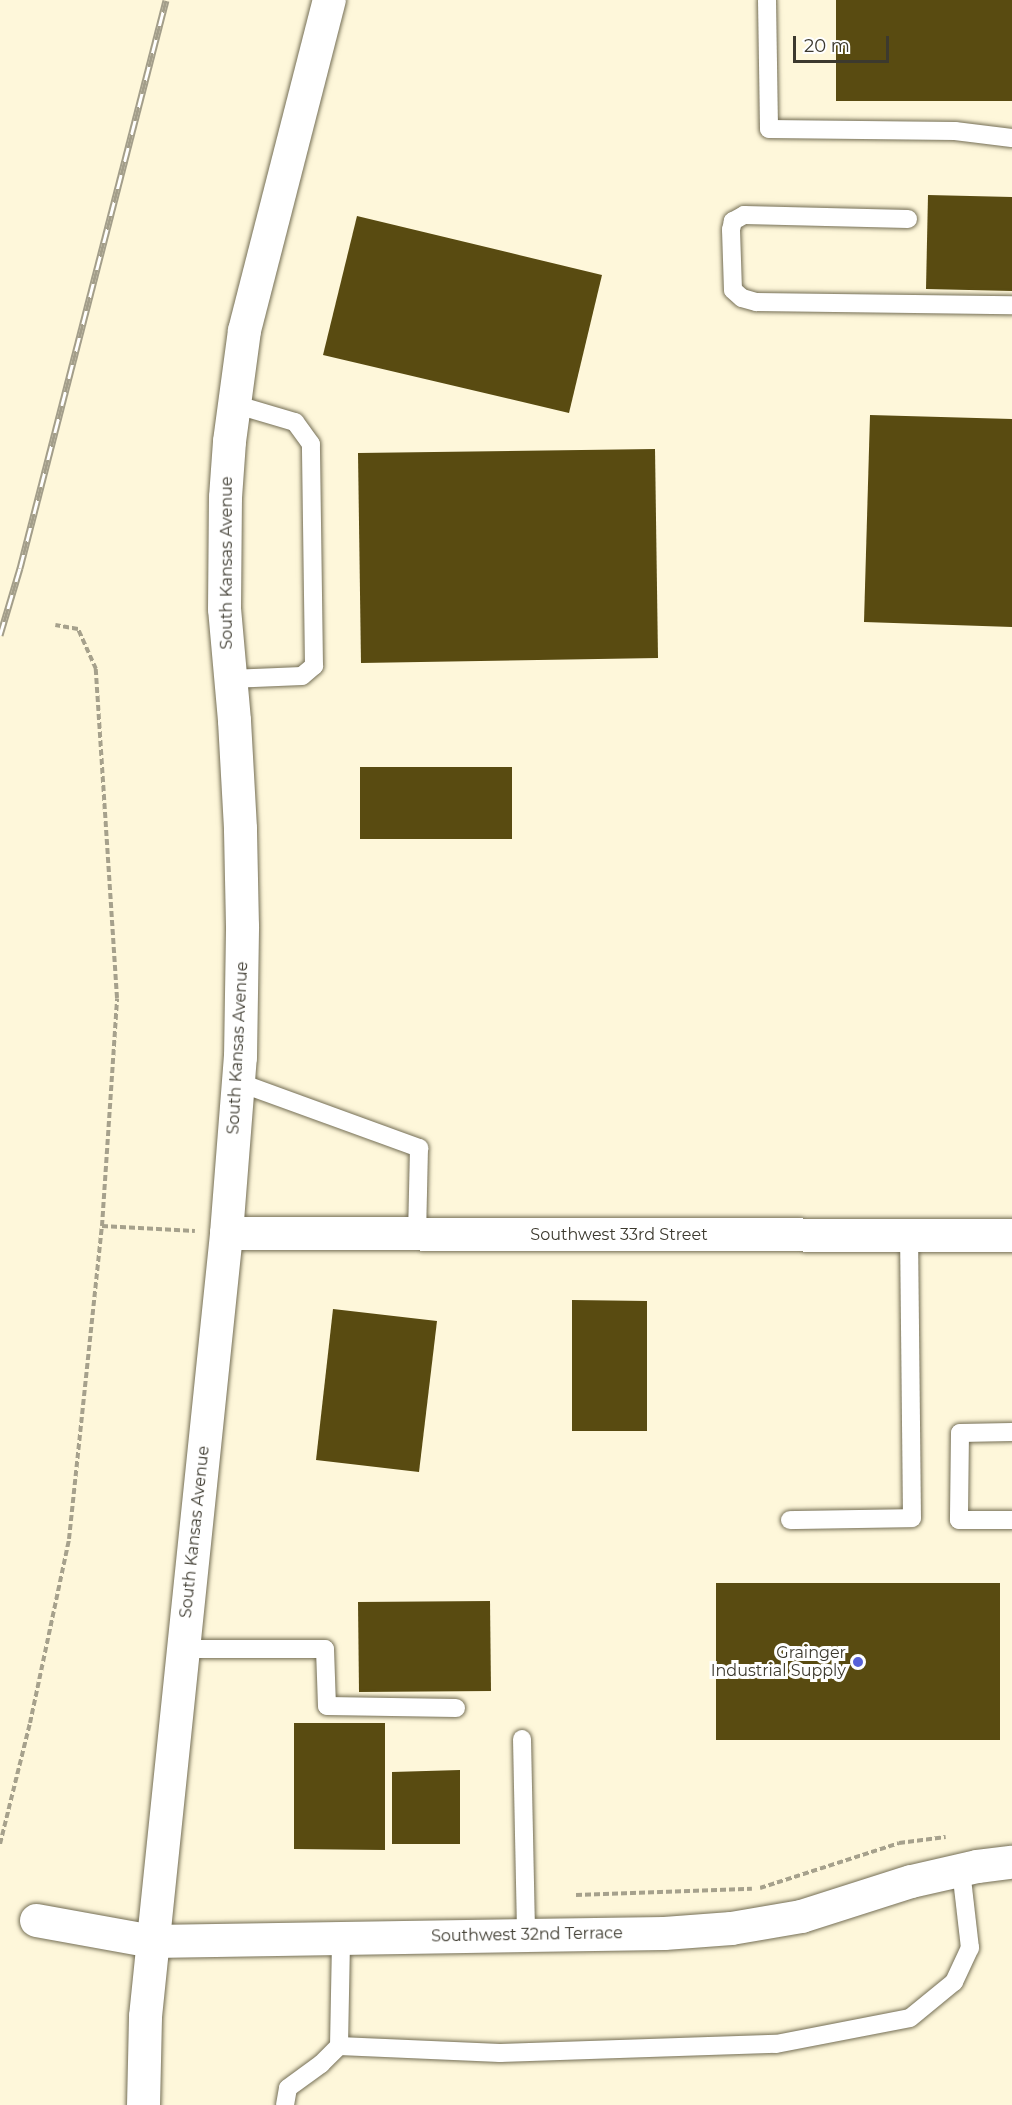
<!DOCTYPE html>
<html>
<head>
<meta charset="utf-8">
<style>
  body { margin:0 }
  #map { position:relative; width:1012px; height:2105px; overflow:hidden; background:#fef7da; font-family:Montserrat,sans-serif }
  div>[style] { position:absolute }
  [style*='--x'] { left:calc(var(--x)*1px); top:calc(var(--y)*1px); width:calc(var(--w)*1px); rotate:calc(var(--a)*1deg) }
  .building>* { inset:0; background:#594b11 }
  .path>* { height:4px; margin-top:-2px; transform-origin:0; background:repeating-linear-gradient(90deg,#a6a18c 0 6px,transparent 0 9px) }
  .roads { filter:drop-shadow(0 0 2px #746e55) drop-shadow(0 0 2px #746e55) }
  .service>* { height:18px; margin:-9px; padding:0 9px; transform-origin:9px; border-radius:9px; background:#fff }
  .minor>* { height:33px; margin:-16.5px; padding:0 16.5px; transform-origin:16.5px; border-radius:16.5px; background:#fff }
  .secondary>* { height:33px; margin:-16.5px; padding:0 16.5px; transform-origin:16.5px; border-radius:16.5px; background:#fff }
  .rail>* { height:7px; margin-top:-3.5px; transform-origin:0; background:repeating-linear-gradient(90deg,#fff 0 14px,#a39e8a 0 28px); box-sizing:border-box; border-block:2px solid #a39e8a }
  .dots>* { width:16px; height:16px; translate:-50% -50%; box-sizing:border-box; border:3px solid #fff; border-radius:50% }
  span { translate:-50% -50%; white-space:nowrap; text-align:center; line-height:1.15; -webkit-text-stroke:6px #fff; paint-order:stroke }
  .street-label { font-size:16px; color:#3c392e }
  .poi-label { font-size:16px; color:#3c392e }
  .right { translate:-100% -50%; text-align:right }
  .scale { position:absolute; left:793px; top:36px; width:96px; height:27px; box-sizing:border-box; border:3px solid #3c392e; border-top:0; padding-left:8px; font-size:18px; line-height:21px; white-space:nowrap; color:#3c392e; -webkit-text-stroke:4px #fff; paint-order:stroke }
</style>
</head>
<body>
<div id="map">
  <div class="building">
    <i style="clip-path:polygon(836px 0,1012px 0,1012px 101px,836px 101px)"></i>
    <i style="clip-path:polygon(928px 195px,1012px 197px,1012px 291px,926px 289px)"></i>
    <i style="clip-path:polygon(357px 216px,602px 275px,569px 413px,323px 355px)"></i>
    <i style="clip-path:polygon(870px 415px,1012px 419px,1012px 627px,864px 622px)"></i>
    <i style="clip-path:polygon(655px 449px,658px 658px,361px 663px,358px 453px)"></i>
    <i style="clip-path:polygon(360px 767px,512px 767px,512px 839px,360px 839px)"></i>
    <i style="clip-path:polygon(572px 1300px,647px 1301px,647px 1431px,572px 1431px)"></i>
    <i style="clip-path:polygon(333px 1309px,437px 1321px,419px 1472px,316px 1460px)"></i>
    <i style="clip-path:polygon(716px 1583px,1000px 1583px,1000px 1740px,716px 1740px)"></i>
    <i style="clip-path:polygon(490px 1601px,491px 1691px,359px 1692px,358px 1602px)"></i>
    <i style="clip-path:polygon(294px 1723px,385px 1723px,385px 1850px,294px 1849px)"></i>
    <i style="clip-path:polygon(460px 1770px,460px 1844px,392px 1844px,392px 1772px)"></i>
  </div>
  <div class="path">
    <i style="--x:102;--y:1226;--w:93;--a:3.1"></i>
    <i style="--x:0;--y:1844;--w:125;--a:-76.1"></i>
    <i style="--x:30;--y:1723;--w:188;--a:-78"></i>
    <i style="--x:69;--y:1539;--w:315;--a:-84"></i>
    <i style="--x:102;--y:1226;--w:228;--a:-86.2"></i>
    <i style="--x:117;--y:998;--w:330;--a:-93.7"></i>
    <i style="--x:96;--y:669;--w:44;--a:-114.2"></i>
    <i style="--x:78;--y:629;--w:23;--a:-170"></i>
    <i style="--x:760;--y:1888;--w:146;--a:-17.9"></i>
    <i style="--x:899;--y:1843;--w:47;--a:-7.3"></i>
    <i style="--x:576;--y:1895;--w:176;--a:-2"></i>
  </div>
  <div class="roads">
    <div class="service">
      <i style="--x:767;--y:0;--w:129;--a:89.1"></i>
      <i style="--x:769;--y:129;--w:186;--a:0.6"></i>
      <i style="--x:955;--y:131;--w:57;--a:7"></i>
      <i style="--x:908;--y:219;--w:164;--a:-178.6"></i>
      <i style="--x:744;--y:215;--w:13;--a:151"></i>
      <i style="--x:733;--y:221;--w:9;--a:103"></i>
      <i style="--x:731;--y:230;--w:60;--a:88.1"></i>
      <i style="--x:733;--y:290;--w:12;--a:42"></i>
      <i style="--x:742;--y:298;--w:15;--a:16"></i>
      <i style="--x:756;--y:302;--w:256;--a:0.7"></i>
      <i style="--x:230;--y:679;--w:72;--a:-2.4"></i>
      <i style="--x:302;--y:676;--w:16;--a:-40"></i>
      <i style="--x:314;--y:666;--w:222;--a:-90.8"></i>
      <i style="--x:311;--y:444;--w:27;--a:-126"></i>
      <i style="--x:295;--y:422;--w:64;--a:-163.6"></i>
      <i style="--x:238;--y:1082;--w:193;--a:20"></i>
      <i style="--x:419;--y:1148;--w:87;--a:91.3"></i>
      <i style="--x:1012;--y:1432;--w:52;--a:178.9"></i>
      <i style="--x:960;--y:1433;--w:87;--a:90.7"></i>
      <i style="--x:959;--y:1520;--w:53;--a:0"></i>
      <i style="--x:790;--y:1520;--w:122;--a:-0.9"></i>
      <i style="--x:912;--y:1518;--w:283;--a:-90.6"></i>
      <i style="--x:183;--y:1649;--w:142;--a:0"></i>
      <i style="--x:325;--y:1649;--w:57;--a:88"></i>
      <i style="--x:327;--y:1706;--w:129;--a:0.9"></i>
      <i style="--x:522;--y:1739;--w:196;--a:88.8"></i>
      <i style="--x:339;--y:2046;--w:161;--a:2.5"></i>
      <i style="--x:500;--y:2053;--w:276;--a:-1.9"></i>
      <i style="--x:776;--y:2044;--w:136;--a:-11"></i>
      <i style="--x:910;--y:2018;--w:57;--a:-39.3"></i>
      <i style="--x:954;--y:1982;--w:38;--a:-65"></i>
      <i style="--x:970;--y:1948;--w:79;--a:-96.6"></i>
      <i style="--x:285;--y:2105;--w:17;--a:-80"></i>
      <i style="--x:288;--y:2088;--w:41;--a:-36"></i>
      <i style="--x:321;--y:2064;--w:25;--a:-45"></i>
      <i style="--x:339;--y:2046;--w:108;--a:-88.9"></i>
    </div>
    <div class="minor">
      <i style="--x:226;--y:1233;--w:786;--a:0.15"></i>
      <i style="--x:36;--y:1920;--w:118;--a:10.3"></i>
      <i style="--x:152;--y:1941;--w:512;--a:-0.9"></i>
      <i style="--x:664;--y:1933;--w:67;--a:-4.3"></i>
      <i style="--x:731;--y:1928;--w:71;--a:-9.7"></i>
      <i style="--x:801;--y:1916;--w:115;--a:-17.7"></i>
      <i style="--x:911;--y:1881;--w:68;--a:-12.8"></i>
      <i style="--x:977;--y:1866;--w:35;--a:-7"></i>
    </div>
    <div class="secondary">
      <i style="--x:143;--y:2105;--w:89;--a:-88.7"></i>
      <i style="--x:145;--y:2016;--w:787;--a:-84.09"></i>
      <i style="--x:226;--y:1233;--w:177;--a:-85.5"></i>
      <i style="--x:240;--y:1057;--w:131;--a:-89.1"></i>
      <i style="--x:242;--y:926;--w:98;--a:-91.2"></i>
      <i style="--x:240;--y:828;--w:108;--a:-93.2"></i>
      <i style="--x:234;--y:720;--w:111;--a:-95.1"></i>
      <i style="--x:224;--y:609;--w:112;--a:-89.5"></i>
      <i style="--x:225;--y:497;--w:56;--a:-85.9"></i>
      <i style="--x:229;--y:441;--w:112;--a:-82.3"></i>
      <i style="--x:244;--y:330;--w:341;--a:-75.6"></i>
    </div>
  </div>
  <div class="rail">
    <i style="--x:0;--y:635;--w:70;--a:-73.4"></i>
    <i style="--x:20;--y:568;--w:586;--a:-75.58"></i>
  </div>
  <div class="dots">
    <i style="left:858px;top:1662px;background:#5761d8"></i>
  </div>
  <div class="street-label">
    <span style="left:227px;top:563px;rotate:-90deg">South Kansas Avenue</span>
    <span style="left:238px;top:1048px;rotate:-87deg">South Kansas Avenue</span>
    <span style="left:619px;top:1235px">Southwest 33rd Street</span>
    <span style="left:195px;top:1532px;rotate:-84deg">South Kansas Avenue</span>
    <span style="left:527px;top:1935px;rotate:-1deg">Southwest 32nd Terrace</span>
  </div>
  <div class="poi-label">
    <span class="right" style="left:846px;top:1662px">Grainger<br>Industrial Supply</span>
  </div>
  <div class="scale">20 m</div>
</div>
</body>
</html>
